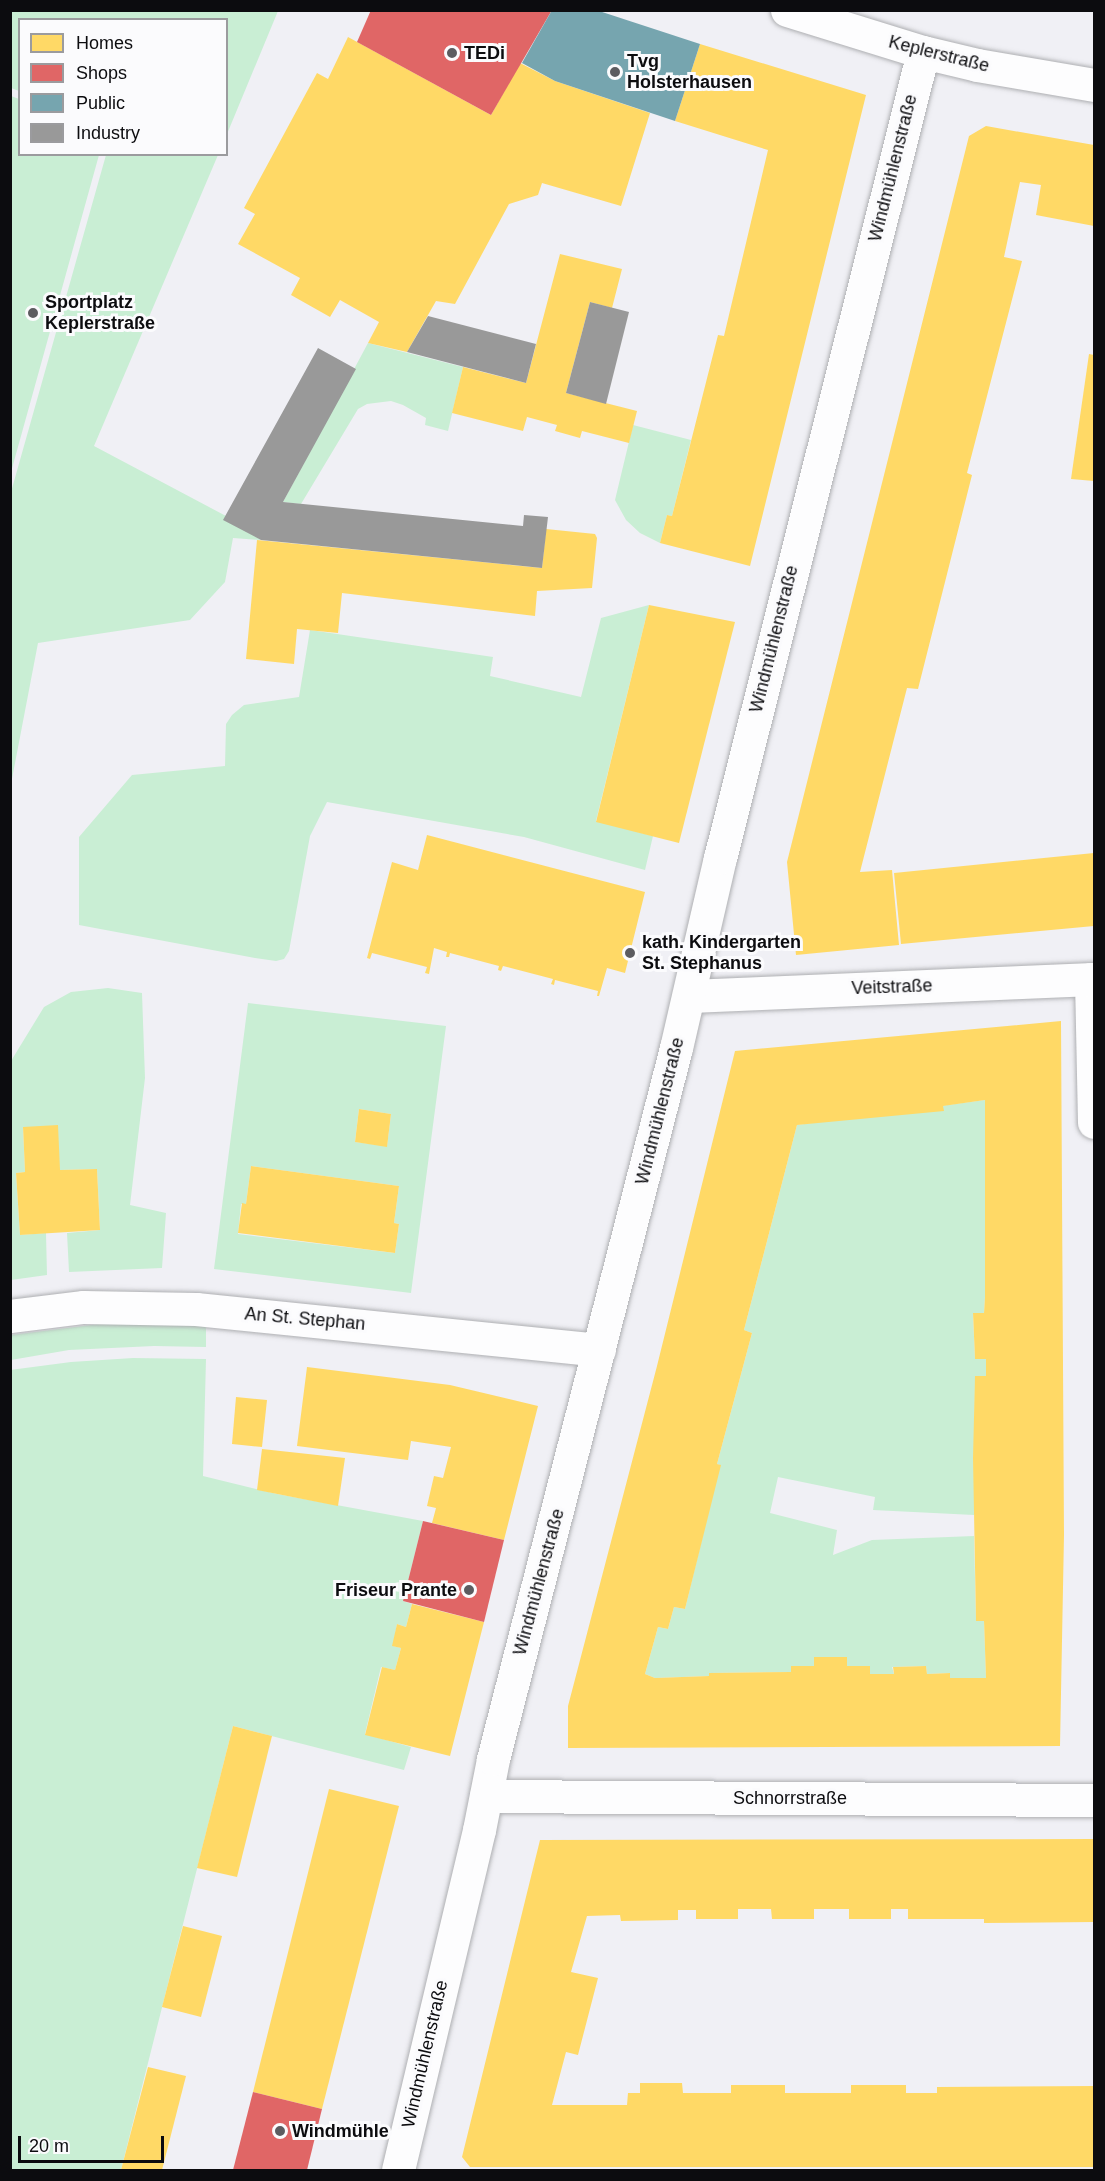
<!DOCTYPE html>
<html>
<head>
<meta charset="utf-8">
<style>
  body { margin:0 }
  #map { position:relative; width:1105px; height:2181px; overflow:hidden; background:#f0f0f5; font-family:Helvetica,sans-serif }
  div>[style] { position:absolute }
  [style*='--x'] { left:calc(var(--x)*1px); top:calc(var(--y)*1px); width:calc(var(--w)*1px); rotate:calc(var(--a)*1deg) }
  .green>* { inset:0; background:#c9eed4 }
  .homes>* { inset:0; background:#ffd966 }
  .shops>* { inset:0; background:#e06666 }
  .public>* { inset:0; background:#76a5af }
  .industry>* { inset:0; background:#999 }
  .roads { filter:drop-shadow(0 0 2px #aeafb2) drop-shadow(0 0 2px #aeafb2) }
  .minor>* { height:33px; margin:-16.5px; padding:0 16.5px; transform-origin:16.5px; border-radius:16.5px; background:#fdfdfe }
  .dots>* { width:16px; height:16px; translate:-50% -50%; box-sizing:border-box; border:3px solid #fbfbfd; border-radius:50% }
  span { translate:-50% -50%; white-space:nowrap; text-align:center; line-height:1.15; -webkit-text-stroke:6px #fbfbfd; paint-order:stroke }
  .poi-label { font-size:18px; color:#0c0c0f; font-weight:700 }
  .left { translate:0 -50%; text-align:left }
  .right { translate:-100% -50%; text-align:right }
  .street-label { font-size:18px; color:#0c0c0f }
  .frame { position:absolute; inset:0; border:12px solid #0c0c0f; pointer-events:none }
  .legend { position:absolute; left:18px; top:18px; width:210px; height:138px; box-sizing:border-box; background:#fbfbfd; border:2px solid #9b9b9e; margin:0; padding:8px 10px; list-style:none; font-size:18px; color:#0c0c0f }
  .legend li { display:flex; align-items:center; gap:12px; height:30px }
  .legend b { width:30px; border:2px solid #9b9b9e }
  .scale { position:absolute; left:18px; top:2136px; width:146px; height:27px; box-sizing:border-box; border:3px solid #0c0c0f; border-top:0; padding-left:8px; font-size:18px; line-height:21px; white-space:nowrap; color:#0c0c0f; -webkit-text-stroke:4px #fbfbfd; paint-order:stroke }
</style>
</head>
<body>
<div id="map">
  <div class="green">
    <i style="clip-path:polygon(10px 11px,11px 10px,278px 11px,227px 134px,226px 20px,20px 20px,19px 91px,11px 88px)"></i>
    <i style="clip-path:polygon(11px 96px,19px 99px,20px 154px,99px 155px,11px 472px)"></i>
    <i style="clip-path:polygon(106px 155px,218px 155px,94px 446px,226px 516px,261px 540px,233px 538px,225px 582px,190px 620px,38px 643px,11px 784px,11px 492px)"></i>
    <i style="clip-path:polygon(368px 343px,463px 367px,448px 431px,425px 425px,426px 418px,403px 405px,391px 401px,367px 404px,358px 409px,301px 504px,283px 502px)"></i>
    <i style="clip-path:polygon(633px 425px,691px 440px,672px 516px,667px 515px,660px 543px,640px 533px,626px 520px,615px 500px)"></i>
    <i style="clip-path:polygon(649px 605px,596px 821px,653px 836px,645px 870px,524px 837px,327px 802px,310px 836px,289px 951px,284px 959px,276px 961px,255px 958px,79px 925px,79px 837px,132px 775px,225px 766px,226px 724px,232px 715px,244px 705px,299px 697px,310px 630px,493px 657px,490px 676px,581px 697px,601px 618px)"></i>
    <i style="clip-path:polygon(108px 988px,142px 993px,145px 1078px,130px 1205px,166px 1213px,162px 1268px,69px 1272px,67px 1233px,100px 1230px,97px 1169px,60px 1170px,23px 1127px,25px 1172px,16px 1173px,20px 1235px,46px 1233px,47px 1275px,11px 1280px,11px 1061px,44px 1007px,71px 992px)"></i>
    <i style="clip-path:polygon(evenodd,248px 1003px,446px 1026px,411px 1293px,214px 1269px,248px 1003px,359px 1109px,391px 1114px,387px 1146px,355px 1142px,359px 1109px,248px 1003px,251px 1166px,399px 1186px,394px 1223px,399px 1224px,395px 1253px,238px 1234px,241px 1204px,246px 1204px,251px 1166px)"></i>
    <i style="clip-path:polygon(985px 1100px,985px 1297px,984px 1313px,973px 1314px,975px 1359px,986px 1359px,986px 1376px,975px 1377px,974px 1515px,873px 1510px,875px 1497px,778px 1477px,770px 1513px,837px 1530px,833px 1555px,872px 1540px,974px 1536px,976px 1620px,984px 1621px,986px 1678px,950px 1678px,950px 1673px,927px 1674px,926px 1666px,892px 1667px,894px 1674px,870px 1674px,870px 1666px,847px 1666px,847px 1657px,814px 1657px,814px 1666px,791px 1666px,791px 1672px,710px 1673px,709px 1676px,655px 1678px,645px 1674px,658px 1627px,668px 1629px,674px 1607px,685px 1609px,720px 1465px,717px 1464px,752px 1333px,744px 1330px,797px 1125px)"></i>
    <i style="clip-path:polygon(107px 1323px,206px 1323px,206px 1347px,154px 1346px,69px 1350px,11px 1360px,11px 1335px)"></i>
    <i style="clip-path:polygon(133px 1358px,206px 1359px,203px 1476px,277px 1494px,423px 1521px,403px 1601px,412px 1604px,406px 1627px,397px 1624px,393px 1646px,401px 1648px,395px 1670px,381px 1667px,365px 1734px,411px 1747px,404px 1770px,233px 1726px,121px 2170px,11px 2170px,10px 1370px,71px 1362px)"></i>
  </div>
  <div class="homes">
    <i style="clip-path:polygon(348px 37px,491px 115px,520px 63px,555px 81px,650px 113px,621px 206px,542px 183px,538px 195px,509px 204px,455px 304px,436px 301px,407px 352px,368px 343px,379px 322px,340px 300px,330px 317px,291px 295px,300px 278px,238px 244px,255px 214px,244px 208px,317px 73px,328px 79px)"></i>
    <i style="clip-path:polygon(700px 44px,866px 95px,750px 566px,660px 543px,667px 515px,672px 516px,718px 335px,724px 336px,768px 150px,675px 121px)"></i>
    <i style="clip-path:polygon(986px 126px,1094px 145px,1094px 226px,1036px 215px,1041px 185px,1020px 182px,1004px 257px,1022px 261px,967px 473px,972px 475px,918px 689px,907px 688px,860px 872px,892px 870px,899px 945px,796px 955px,787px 862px,969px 136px)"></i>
    <i style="clip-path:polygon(560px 254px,622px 269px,612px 308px,590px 302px,566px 393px,637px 411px,629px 443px,582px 431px,580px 438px,555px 431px,557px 425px,527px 417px,523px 431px,452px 413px,463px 367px,526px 383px)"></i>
    <i style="clip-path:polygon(1089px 354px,1094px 355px,1094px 481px,1071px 479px)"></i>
    <i style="clip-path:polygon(546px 529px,595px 534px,597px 538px,592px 588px,537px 591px,535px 616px,342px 593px,338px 633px,297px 629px,294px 664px,246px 659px,257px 540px,542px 568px)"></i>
    <i style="clip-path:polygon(649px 605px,735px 622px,679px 843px,596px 822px)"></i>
    <i style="clip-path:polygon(427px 835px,645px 892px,625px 973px,607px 968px,599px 996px,597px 996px,598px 991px,555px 980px,554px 985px,551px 984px,553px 979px,503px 966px,501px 971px,498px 970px,499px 966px,450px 953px,449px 957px,446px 957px,447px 952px,434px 948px,429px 974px,425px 973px,427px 967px,372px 953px,370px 959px,367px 958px,392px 862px,418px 870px)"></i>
    <i style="clip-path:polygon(1094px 853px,1094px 926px,901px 944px,894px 873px)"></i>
    <i style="clip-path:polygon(evenodd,1061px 1021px,1064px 1535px,1060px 1746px,568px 1748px,568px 1706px,657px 1366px,735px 1051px,1061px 1021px,985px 1100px,985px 1297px,984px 1313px,973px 1313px,975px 1359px,986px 1359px,986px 1376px,975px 1376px,973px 1458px,976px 1621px,984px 1621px,986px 1678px,950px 1678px,950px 1673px,927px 1674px,926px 1666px,893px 1667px,894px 1674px,870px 1674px,870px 1666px,847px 1666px,847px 1657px,814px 1657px,814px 1666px,791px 1666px,791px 1672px,709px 1673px,709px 1676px,655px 1678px,645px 1674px,658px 1627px,668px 1629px,674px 1607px,685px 1609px,721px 1465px,717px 1464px,752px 1333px,744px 1330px,797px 1125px,944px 1111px,943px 1106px,985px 1100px)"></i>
    <i style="clip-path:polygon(359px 1109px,391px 1114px,387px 1147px,355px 1142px)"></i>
    <i style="clip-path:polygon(58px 1125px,60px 1170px,97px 1169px,100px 1230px,20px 1235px,16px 1173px,25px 1172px,23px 1127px)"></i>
    <i style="clip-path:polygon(251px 1166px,399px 1186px,394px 1223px,399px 1224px,395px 1253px,238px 1233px,242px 1203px,246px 1204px)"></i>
    <i style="clip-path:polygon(307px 1367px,450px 1385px,538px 1406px,504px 1540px,432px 1523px,436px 1508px,427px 1506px,434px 1476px,443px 1478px,451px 1447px,411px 1441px,408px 1460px,297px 1446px)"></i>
    <i style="clip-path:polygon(236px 1397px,267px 1400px,262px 1447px,232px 1444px)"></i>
    <i style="clip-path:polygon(262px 1449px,345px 1458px,338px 1506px,257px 1490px)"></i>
    <i style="clip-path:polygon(412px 1604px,484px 1622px,450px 1756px,365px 1735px,382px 1667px,395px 1670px,401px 1648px,392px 1646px,397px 1624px,406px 1627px)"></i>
    <i style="clip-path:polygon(233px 1726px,272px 1736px,237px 1877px,197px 1868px)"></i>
    <i style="clip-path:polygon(329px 1789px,399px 1806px,322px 2109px,253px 2092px)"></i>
    <i style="clip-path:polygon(1094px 1839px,1094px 1922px,984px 1923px,984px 1919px,908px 1919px,908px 1909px,891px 1909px,891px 1919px,849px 1919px,849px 1909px,814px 1909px,814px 1919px,772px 1919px,771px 1909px,738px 1909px,738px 1919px,696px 1919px,696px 1910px,678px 1910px,678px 1920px,621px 1921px,620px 1915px,587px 1916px,571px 1972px,598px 1978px,578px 2055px,566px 2052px,552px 2105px,627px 2105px,628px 2093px,640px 2093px,640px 2083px,682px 2083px,683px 2093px,731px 2093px,731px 2085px,785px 2085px,785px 2093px,851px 2093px,851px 2085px,906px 2085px,906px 2093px,937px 2093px,937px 2087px,1094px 2086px,1094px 2167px,470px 2167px,462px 2157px,540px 1840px)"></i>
    <i style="clip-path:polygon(183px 1926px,222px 1936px,201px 2017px,162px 2007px)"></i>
    <i style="clip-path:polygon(148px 2067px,186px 2076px,162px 2170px,121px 2170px)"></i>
  </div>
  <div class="shops">
    <i style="clip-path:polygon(371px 10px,552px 10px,491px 115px,357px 42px)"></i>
    <i style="clip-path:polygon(423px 1521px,504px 1540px,484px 1622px,403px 1601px)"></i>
    <i style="clip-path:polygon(253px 2092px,322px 2109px,307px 2170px,233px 2170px)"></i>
  </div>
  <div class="public">
    <i style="clip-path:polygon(552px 10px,596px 10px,700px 44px,675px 121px,555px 81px,522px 63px)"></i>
  </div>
  <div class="industry">
    <i style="clip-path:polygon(590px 302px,629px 312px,606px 404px,566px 393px)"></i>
    <i style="clip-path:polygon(428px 316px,536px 344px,526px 383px,407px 352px)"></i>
    <i style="clip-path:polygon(318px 348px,356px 369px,283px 502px,523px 526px,524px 515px,548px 517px,542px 568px,261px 540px,223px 520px)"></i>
  </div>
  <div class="roads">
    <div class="minor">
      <i style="--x:787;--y:10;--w:142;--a:17.2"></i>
      <i style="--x:923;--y:52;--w:56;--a:13.5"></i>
      <i style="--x:977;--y:65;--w:119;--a:9.7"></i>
      <i style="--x:1091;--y:979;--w:143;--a:88.8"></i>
      <i style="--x:689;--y:996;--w:405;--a:-2.4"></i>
      <i style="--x:10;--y:1316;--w:74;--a:-7"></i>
      <i style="--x:83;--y:1307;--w:113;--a:1"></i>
      <i style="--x:196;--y:1309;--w:405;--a:5.8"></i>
      <i style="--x:486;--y:1796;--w:608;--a:0.38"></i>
      <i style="--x:398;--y:2170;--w:350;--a:-76.6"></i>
      <i style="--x:479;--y:1830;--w:72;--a:-78.8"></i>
      <i style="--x:493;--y:1759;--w:734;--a:-75.57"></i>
      <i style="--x:676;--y:1048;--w:195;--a:-77"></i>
      <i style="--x:720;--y:858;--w:831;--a:-75.86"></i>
    </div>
  </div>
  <div class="dots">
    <i style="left:452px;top:53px;background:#5c5c60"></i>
    <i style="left:615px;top:72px;background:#5c5c60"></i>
    <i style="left:33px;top:313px;background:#5c5c60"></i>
    <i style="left:630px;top:953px;background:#5c5c60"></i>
    <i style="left:469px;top:1590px;background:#5c5c60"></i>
    <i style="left:280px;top:2131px;background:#5c5c60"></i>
  </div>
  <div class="poi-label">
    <span class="left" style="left:464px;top:53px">TEDi</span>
    <span class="left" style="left:627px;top:72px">Tvg<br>Holsterhausen</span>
    <span class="left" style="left:45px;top:313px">Sportplatz<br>Keplerstraße</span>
    <span class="left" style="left:642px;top:953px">kath. Kindergarten<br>St. Stephanus</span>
    <span class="right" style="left:457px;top:1590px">Friseur Prante</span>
    <span class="left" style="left:292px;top:2131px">Windmühle</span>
  </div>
  <div class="street-label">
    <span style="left:939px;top:54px;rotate:14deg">Keplerstraße</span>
    <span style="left:893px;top:168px;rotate:-76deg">Windmühlenstraße</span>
    <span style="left:774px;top:639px;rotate:-76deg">Windmühlenstraße</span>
    <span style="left:892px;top:987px;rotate:-2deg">Veitstraße</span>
    <span style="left:660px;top:1111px;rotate:-76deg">Windmühlenstraße</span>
    <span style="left:305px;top:1319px;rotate:5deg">An St. Stephan</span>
    <span style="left:539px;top:1582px;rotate:-75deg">Windmühlenstraße</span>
    <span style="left:790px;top:1798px">Schnorrstraße</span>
    <span style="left:425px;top:2054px;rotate:-77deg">Windmühlenstraße</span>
  </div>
  <div class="frame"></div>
  <ul class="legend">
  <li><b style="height:16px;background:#ffd966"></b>Homes</li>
  <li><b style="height:16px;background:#e06666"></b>Shops</li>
  <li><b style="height:16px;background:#76a5af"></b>Public</li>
  <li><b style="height:16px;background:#999"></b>Industry</li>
  </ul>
  <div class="scale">20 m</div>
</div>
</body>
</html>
